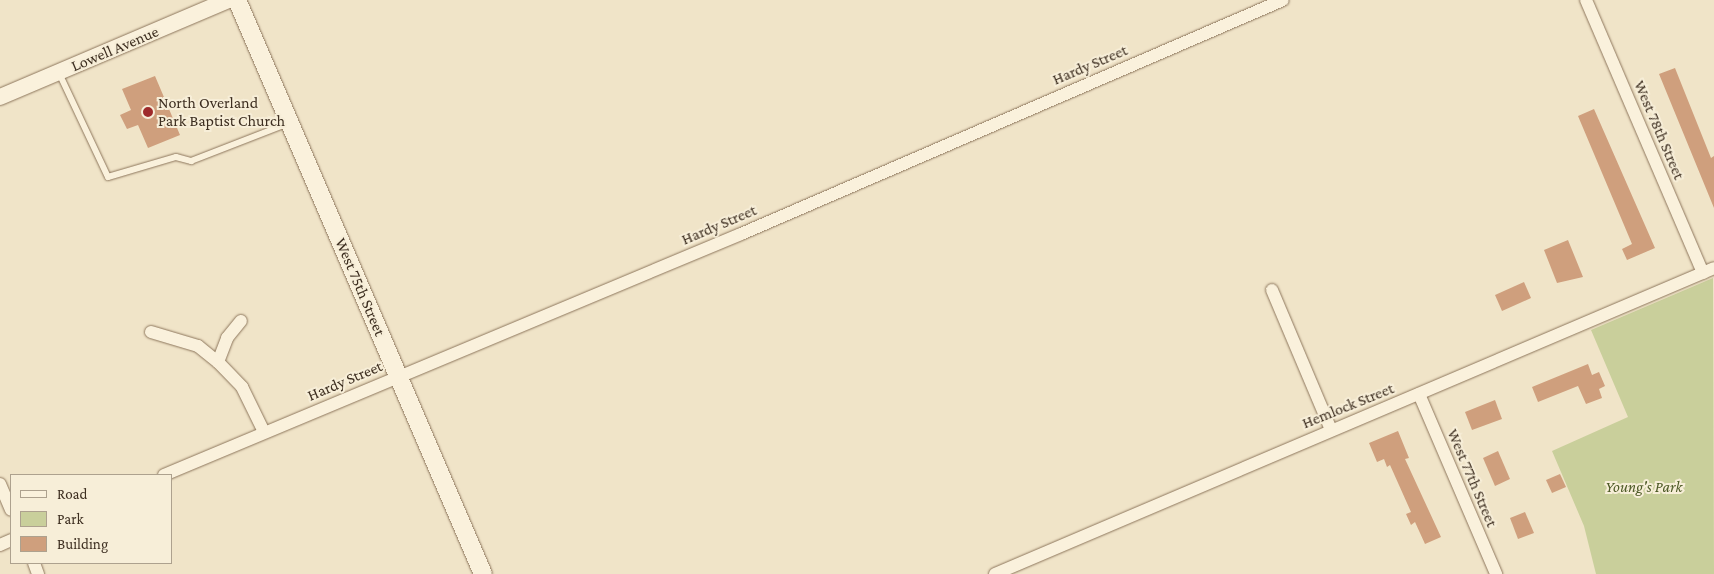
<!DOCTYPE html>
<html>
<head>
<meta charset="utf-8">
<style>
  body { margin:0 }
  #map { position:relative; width:1714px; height:574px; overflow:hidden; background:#f0e4c8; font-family:"Crimson Pro",serif }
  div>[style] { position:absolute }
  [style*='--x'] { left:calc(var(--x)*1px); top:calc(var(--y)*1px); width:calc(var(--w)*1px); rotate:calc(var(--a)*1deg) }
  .green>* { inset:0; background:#c9cf9b }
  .building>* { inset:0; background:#cf9f7d }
  .roads { filter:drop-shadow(0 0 1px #8d765c) drop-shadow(0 0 1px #8d765c) }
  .service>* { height:6px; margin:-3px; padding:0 3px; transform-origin:3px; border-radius:3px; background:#faf1dc }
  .minor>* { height:12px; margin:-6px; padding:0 6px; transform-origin:6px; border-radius:6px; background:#faf1dc }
  .tertiary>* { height:16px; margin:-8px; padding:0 8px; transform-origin:8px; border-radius:8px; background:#faf1dc }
  .secondary>* { height:18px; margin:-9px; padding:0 9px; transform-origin:9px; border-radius:9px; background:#faf1dc }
  .dots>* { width:14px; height:14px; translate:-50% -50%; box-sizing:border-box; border:2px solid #f7eed8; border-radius:50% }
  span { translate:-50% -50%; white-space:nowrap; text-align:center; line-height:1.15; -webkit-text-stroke:4px #f7eed8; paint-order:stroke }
  .street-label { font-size:16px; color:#3d2e20 }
  .poi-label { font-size:16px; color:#3d2e20 }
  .left { translate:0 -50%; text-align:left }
  .park-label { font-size:16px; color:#4d5a26; font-style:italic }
  .legend { position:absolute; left:10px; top:474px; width:162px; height:90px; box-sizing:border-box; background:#f7eed8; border:1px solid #ada18e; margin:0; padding:6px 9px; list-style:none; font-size:15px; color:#3d2e20 }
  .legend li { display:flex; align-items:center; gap:10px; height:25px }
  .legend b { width:25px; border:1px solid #ada18e }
</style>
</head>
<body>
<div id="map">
  <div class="green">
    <i style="clip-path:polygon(1713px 278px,1714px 574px,1596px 574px,1584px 526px,1552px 451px,1628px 417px,1591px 330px)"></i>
  </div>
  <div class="building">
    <i style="clip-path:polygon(1675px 68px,1711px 158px,1714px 156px,1714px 208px,1659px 74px)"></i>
    <i style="clip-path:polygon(155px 76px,180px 135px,148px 148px,138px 125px,127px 129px,120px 115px,131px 110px,122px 89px)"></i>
    <i style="clip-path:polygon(1594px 109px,1655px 248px,1627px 260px,1622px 249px,1632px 244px,1578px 116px)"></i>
    <i style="clip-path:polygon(1568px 240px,1583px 277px,1557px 283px,1544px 250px)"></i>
    <i style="clip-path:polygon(1524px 282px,1531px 298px,1502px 311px,1495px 295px)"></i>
    <i style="clip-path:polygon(1588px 364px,1592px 375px,1599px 372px,1605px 386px,1599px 389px,1602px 398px,1586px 404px,1578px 386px,1538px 402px,1532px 387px)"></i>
    <i style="clip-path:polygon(1495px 400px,1502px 419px,1472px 430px,1465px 412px)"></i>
    <i style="clip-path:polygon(1398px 431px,1409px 458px,1405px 459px,1441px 537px,1425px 544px,1415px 522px,1411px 525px,1406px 514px,1411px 512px,1390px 465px,1387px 467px,1384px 459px,1377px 462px,1369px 443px)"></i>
    <i style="clip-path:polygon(1498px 451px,1510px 479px,1495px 486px,1483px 458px)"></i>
    <i style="clip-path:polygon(1560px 474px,1566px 487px,1552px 493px,1546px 480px)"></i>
    <i style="clip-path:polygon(1525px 512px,1534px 533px,1518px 539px,1510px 518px)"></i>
  </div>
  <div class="roads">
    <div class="service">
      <i style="--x:59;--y:73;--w:115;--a:64.8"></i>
      <i style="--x:108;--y:177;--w:71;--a:-16.4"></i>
      <i style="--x:176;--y:157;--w:16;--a:15"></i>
      <i style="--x:191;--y:161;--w:105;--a:-21.2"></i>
    </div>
    <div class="minor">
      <i style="--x:1586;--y:0;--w:297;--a:66.8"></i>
      <i style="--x:1272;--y:290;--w:152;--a:67.1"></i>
      <i style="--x:151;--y:332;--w:49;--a:16.6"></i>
      <i style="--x:198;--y:346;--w:26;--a:39"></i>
      <i style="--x:218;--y:362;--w:35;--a:46"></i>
      <i style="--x:242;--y:387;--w:50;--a:63.9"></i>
      <i style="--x:218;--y:362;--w:26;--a:-69"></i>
      <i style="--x:227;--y:338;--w:22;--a:-51"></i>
      <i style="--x:1419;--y:394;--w:196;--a:66.8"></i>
      <i style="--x:164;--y:475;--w:625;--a:-22.67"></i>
      <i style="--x:741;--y:234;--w:590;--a:-23.35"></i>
      <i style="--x:0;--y:484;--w:28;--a:67"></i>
      <i style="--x:0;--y:545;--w:12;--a:-24"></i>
      <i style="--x:34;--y:563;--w:12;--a:70"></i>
      <i style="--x:995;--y:574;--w:781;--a:-23.05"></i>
    </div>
    <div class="tertiary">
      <i style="--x:0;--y:97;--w:249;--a:-23"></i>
    </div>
    <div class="secondary">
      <i style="--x:237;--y:0;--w:624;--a:66.8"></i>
    </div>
  </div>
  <div class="dots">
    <i style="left:148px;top:112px;background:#9e2a2b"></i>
  </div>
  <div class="street-label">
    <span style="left:115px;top:49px;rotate:-23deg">Lowell Avenue</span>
    <span style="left:1090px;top:65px;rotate:-23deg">Hardy Street</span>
    <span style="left:1659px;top:130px;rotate:67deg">West 78th Street</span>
    <span style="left:719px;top:225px;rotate:-23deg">Hardy Street</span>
    <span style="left:360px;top:287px;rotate:67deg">West 75th Street</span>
    <span style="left:345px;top:381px;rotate:-23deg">Hardy Street</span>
    <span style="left:1348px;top:406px;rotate:-22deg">Hemlock Street</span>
    <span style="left:1472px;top:478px;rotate:67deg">West 77th Street</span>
  </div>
  <div class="poi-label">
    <span class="left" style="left:158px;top:112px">North Overland<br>Park Baptist Church</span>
  </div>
  <div class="park-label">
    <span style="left:1644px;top:487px">Young's Park</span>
  </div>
  <ul class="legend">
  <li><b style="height:6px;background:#faf1dc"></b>Road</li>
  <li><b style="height:14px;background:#c9cf9b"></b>Park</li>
  <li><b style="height:14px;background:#cf9f7d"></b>Building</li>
  </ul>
</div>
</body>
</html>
